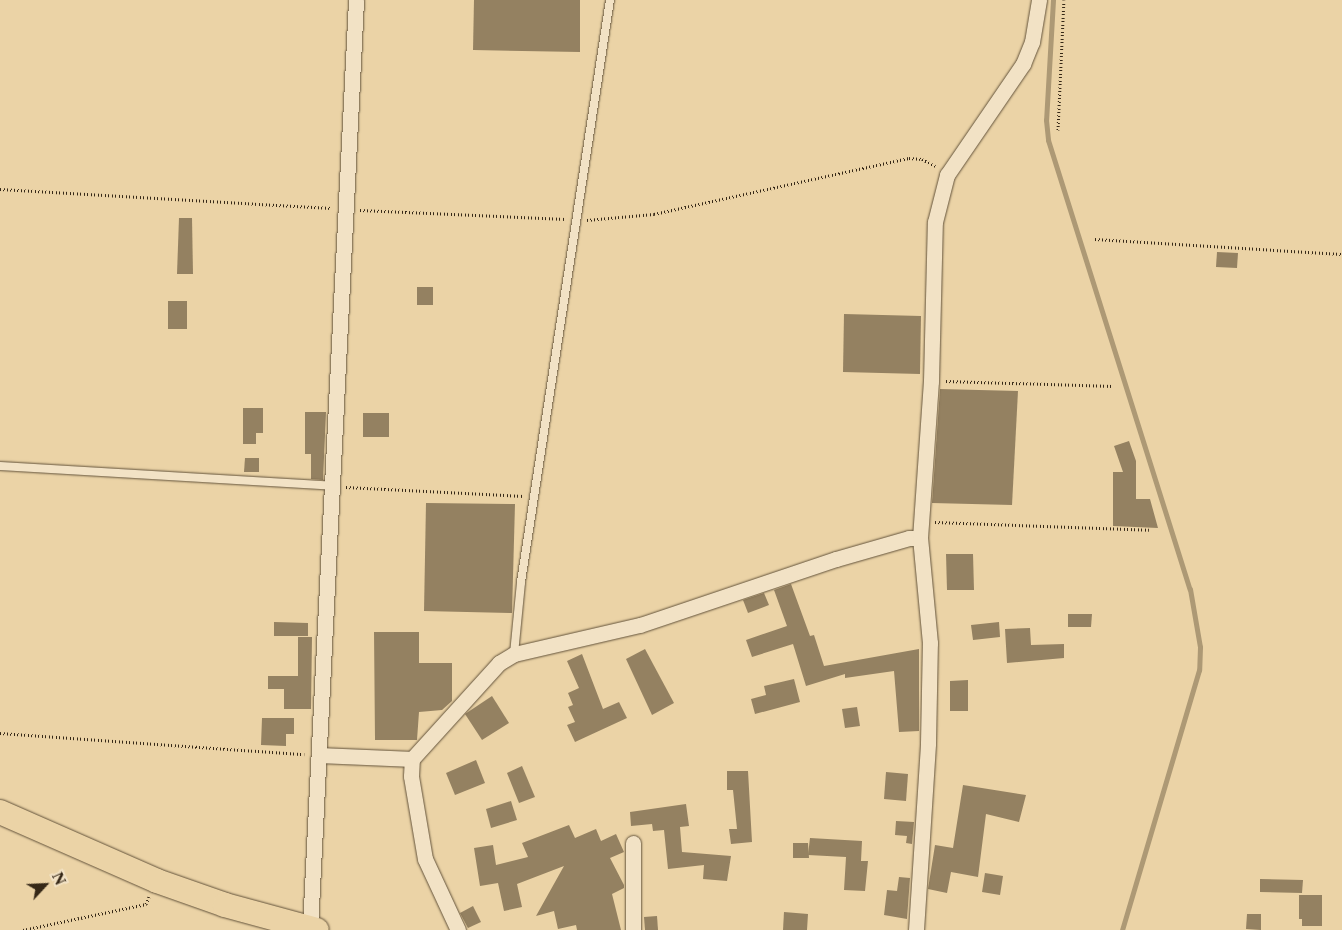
<!DOCTYPE html>
<html>
<head>
<meta charset="utf-8">
<style>
  body { margin:0 }
  #map { position:relative; width:1342px; height:930px; overflow:hidden; background:#ebd3a6; font-family:"Libre Caslon Text",serif }
  div>[style] { position:absolute }
  [style*='--x'] { left:calc(var(--x)*1px); top:calc(var(--y)*1px); width:calc(var(--w)*1px); rotate:calc(var(--a)*1deg) }
  .stream>* { height:5px; margin:-2.5px; padding:0 2.5px; transform-origin:2.5px; border-radius:2.5px; background:#ad9975 }
  .building>* { inset:0; background:#948161 }
  .path>* { height:3px; margin-top:-1.5px; transform-origin:0; background:repeating-linear-gradient(90deg,#362817 0 1px,transparent 0 3.5px) }
  .roads { filter:drop-shadow(0 0 1px #63533b) drop-shadow(0 0 1px #63533b) }
  .lane>* { height:8px; margin:-4px; padding:0 4px; transform-origin:4px; border-radius:4px; background:#f2e2c5 }
  .street>* { height:15px; margin:-7.5px; padding:0 7.5px; transform-origin:7.5px; border-radius:7.5px; background:#f2e2c5 }
  .primary>* { height:24px; margin:-12px; padding:0 12px; transform-origin:12px; border-radius:12px; background:#ebd3a6 }
  span { translate:-50% -50%; white-space:nowrap; text-align:center; line-height:1.15; -webkit-text-stroke:5px #f2e2c5; paint-order:stroke }
  .north { position:absolute; left:20px; top:860px; width:50px; height:50px; -webkit-text-stroke:4px #f2e2c5; paint-order:stroke; rotate:65deg; font-size:14px; font-weight:700; line-height:20px; text-align:center; color:#362817 }
  .north::after { content:''; display:block; margin:auto; width:18px; height:22px; background:#362817; clip-path:polygon(50% 0,100% 100%,50% 72%,0 100%) }
</style>
</head>
<body>
<div id="map">
  <div class="stream">
    <i style="--x:1053;--y:0;--w:120;--a:93.3"></i>
    <i style="--x:1046;--y:120;--w:20;--a:84"></i>
    <i style="--x:1048;--y:140;--w:471;--a:72.5"></i>
    <i style="--x:1190;--y:589;--w:59;--a:80.2"></i>
    <i style="--x:1200;--y:647;--w:23;--a:92"></i>
    <i style="--x:1199;--y:670;--w:271;--a:106.5"></i>
  </div>
  <div class="building">
    <i style="clip-path:polygon(474px 0,580px 0,580px 52px,473px 50px)"></i>
    <i style="clip-path:polygon(179px 218px,192px 218px,193px 274px,177px 274px)"></i>
    <i style="clip-path:polygon(1217px 252px,1238px 253px,1237px 268px,1216px 267px)"></i>
    <i style="clip-path:polygon(417px 287px,433px 287px,433px 305px,417px 305px)"></i>
    <i style="clip-path:polygon(168px 301px,187px 301px,187px 329px,168px 329px)"></i>
    <i style="clip-path:polygon(844px 314px,921px 316px,920px 374px,843px 372px)"></i>
    <i style="clip-path:polygon(940px 389px,1018px 391px,1012px 505px,932px 503px)"></i>
    <i style="clip-path:polygon(243px 408px,263px 408px,263px 433px,256px 433px,256px 444px,243px 444px)"></i>
    <i style="clip-path:polygon(305px 412px,326px 412px,323px 480px,311px 479px,311px 454px,305px 454px)"></i>
    <i style="clip-path:polygon(363px 413px,389px 413px,389px 437px,363px 437px)"></i>
    <i style="clip-path:polygon(1129px 441px,1136px 461px,1136px 499px,1150px 499px,1158px 528px,1113px 526px,1113px 472px,1123px 472px,1114px 446px)"></i>
    <i style="clip-path:polygon(245px 458px,259px 458px,259px 472px,244px 472px)"></i>
    <i style="clip-path:polygon(426px 503px,515px 504px,512px 613px,424px 611px)"></i>
    <i style="clip-path:polygon(946px 554px,973px 554px,974px 590px,947px 590px)"></i>
    <i style="clip-path:polygon(791px 584px,810px 636px,814px 635px,824px 666px,919px 649px,919px 731px,899px 732px,894px 671px,845px 678px,845px 674px,806px 686px,793px 644px,752px 657px,746px 640px,787px 626px,774px 590px)"></i>
    <i style="clip-path:polygon(764px 593px,769px 605px,748px 613px,743px 600px)"></i>
    <i style="clip-path:polygon(1068px 614px,1092px 614px,1091px 627px,1068px 627px)"></i>
    <i style="clip-path:polygon(274px 622px,308px 623px,308px 636px,274px 636px)"></i>
    <i style="clip-path:polygon(999px 622px,1000px 637px,973px 640px,971px 625px)"></i>
    <i style="clip-path:polygon(1030px 628px,1031px 645px,1064px 644px,1064px 658px,1007px 663px,1005px 629px)"></i>
    <i style="clip-path:polygon(374px 632px,419px 632px,419px 663px,452px 663px,452px 701px,442px 710px,419px 712px,417px 740px,375px 740px)"></i>
    <i style="clip-path:polygon(298px 637px,312px 637px,311px 709px,284px 709px,284px 689px,268px 689px,268px 676px,298px 676px)"></i>
    <i style="clip-path:polygon(645px 649px,674px 703px,652px 715px,626px 659px)"></i>
    <i style="clip-path:polygon(582px 654px,603px 709px,619px 702px,627px 718px,575px 742px,567px 725px,575px 722px,568px 707px,573px 705px,568px 693px,579px 688px,567px 661px)"></i>
    <i style="clip-path:polygon(794px 679px,800px 702px,755px 714px,751px 699px,766px 695px,764px 686px)"></i>
    <i style="clip-path:polygon(968px 680px,968px 711px,950px 711px,950px 681px)"></i>
    <i style="clip-path:polygon(492px 696px,509px 723px,482px 740px,465px 714px)"></i>
    <i style="clip-path:polygon(857px 707px,860px 726px,845px 728px,842px 709px)"></i>
    <i style="clip-path:polygon(262px 718px,294px 718px,294px 734px,286px 734px,286px 746px,261px 745px)"></i>
    <i style="clip-path:polygon(476px 760px,485px 783px,455px 795px,446px 773px)"></i>
    <i style="clip-path:polygon(522px 766px,535px 797px,519px 803px,507px 773px)"></i>
    <i style="clip-path:polygon(727px 771px,748px 771px,752px 842px,731px 844px,729px 829px,737px 829px,733px 790px,727px 790px)"></i>
    <i style="clip-path:polygon(886px 772px,908px 774px,906px 801px,884px 799px)"></i>
    <i style="clip-path:polygon(963px 785px,1026px 795px,1019px 822px,986px 814px,978px 877px,951px 872px,947px 893px,928px 889px,935px 845px,953px 848px)"></i>
    <i style="clip-path:polygon(511px 801px,517px 820px,491px 828px,486px 809px)"></i>
    <i style="clip-path:polygon(686px 804px,689px 826px,680px 827px,682px 852px,731px 856px,727px 881px,703px 879px,704px 865px,668px 869px,664px 830px,653px 831px,652px 824px,631px 826px,630px 812px)"></i>
    <i style="clip-path:polygon(896px 821px,914px 822px,912px 844px,906px 843px,907px 836px,895px 835px)"></i>
    <i style="clip-path:polygon(569px 825px,575px 838px,596px 829px,601px 841px,616px 834px,624px 852px,610px 858px,624px 885px,624px 888px,612px 894px,621px 930px,577px 930px,576px 925px,558px 929px,554px 911px,536px 916px,564px 866px,517px 884px,522px 907px,504px 911px,498px 883px,480px 886px,474px 848px,493px 845px,496px 865px,528px 857px,522px 843px)"></i>
    <i style="clip-path:polygon(810px 838px,862px 841px,861px 861px,868px 861px,865px 891px,844px 890px,846px 857px,808px 855px)"></i>
    <i style="clip-path:polygon(793px 843px,808px 843px,809px 858px,793px 858px)"></i>
    <i style="clip-path:polygon(985px 873px,1003px 876px,1000px 895px,982px 892px)"></i>
    <i style="clip-path:polygon(899px 877px,910px 878px,907px 919px,884px 915px,887px 890px,897px 891px)"></i>
    <i style="clip-path:polygon(1260px 879px,1303px 880px,1302px 893px,1260px 892px)"></i>
    <i style="clip-path:polygon(1299px 895px,1322px 895px,1322px 926px,1302px 926px,1302px 919px,1299px 919px)"></i>
    <i style="clip-path:polygon(473px 906px,481px 922px,468px 928px,460px 913px)"></i>
    <i style="clip-path:polygon(784px 912px,808px 914px,807px 930px,783px 930px)"></i>
    <i style="clip-path:polygon(1247px 914px,1261px 914px,1261px 930px,1246px 929px)"></i>
    <i style="clip-path:polygon(657px 916px,658px 930px,645px 930px,644px 917px)"></i>
  </div>
  <div class="path">
    <i style="--x:1058;--y:130;--w:130;--a:-87.4"></i>
    <i style="--x:0;--y:189;--w:332;--a:3.3"></i>
    <i style="--x:360;--y:210;--w:206;--a:2.5"></i>
    <i style="--x:587;--y:220;--w:67;--a:-5.1"></i>
    <i style="--x:654;--y:214;--w:261;--a:-12.4"></i>
    <i style="--x:909;--y:158;--w:13;--a:4"></i>
    <i style="--x:922;--y:159;--w:15;--a:28"></i>
    <i style="--x:1095;--y:239;--w:247;--a:3.5"></i>
    <i style="--x:946;--y:381;--w:167;--a:1.7"></i>
    <i style="--x:346;--y:487;--w:178;--a:2.9"></i>
    <i style="--x:935;--y:522;--w:214;--a:2.1"></i>
    <i style="--x:0;--y:733;--w:305;--a:4"></i>
    <i style="--x:23;--y:930;--w:126;--a:-11.9"></i>
    <i style="--x:146;--y:904;--w:8;--a:-67"></i>
  </div>
  <div class="roads">
    <div class="lane">
      <i style="--x:0;--y:466;--w:334;--a:3.4"></i>
      <i style="--x:514;--y:654;--w:72;--a:-84.4"></i>
      <i style="--x:521;--y:582;--w:589;--a:-81.31"></i>
    </div>
    <div class="street">
      <i style="--x:320;--y:755;--w:92;--a:2.5"></i>
      <i style="--x:633;--y:843;--w:87;--a:90"></i>
      <i style="--x:310;--y:928;--w:929;--a:-87.16"></i>
      <i style="--x:458;--y:930;--w:78;--a:-114.9"></i>
      <i style="--x:425;--y:859;--w:84;--a:-99.6"></i>
      <i style="--x:411;--y:776;--w:17;--a:-87"></i>
      <i style="--x:412;--y:759;--w:130;--a:-47.8"></i>
      <i style="--x:499;--y:663;--w:17;--a:-31"></i>
      <i style="--x:514;--y:654;--w:129;--a:-13"></i>
      <i style="--x:640;--y:625;--w:207;--a:-18.6"></i>
      <i style="--x:836;--y:559;--w:76;--a:-16"></i>
      <i style="--x:909;--y:538;--w:11;--a:0"></i>
      <i style="--x:916;--y:930;--w:187;--a:-86.3"></i>
      <i style="--x:928;--y:743;--w:100;--a:-88.9"></i>
      <i style="--x:930;--y:643;--w:105;--a:-95.4"></i>
      <i style="--x:920;--y:538;--w:157;--a:-86"></i>
      <i style="--x:931;--y:381;--w:159;--a:-88.6"></i>
      <i style="--x:935;--y:222;--w:49;--a:-75.7"></i>
      <i style="--x:947;--y:175;--w:135;--a:-55.6"></i>
      <i style="--x:1023;--y:64;--w:24;--a:-68"></i>
      <i style="--x:1032;--y:42;--w:43;--a:-80.5"></i>
    </div>
    <div class="primary">
      <i style="--x:0;--y:812;--w:171;--a:23.7"></i>
      <i style="--x:157;--y:881;--w:72;--a:19.4"></i>
      <i style="--x:225;--y:905;--w:95;--a:15.2"></i>
    </div>
  </div>
  <div class="north">N</div>
</div>
</body>
</html>
